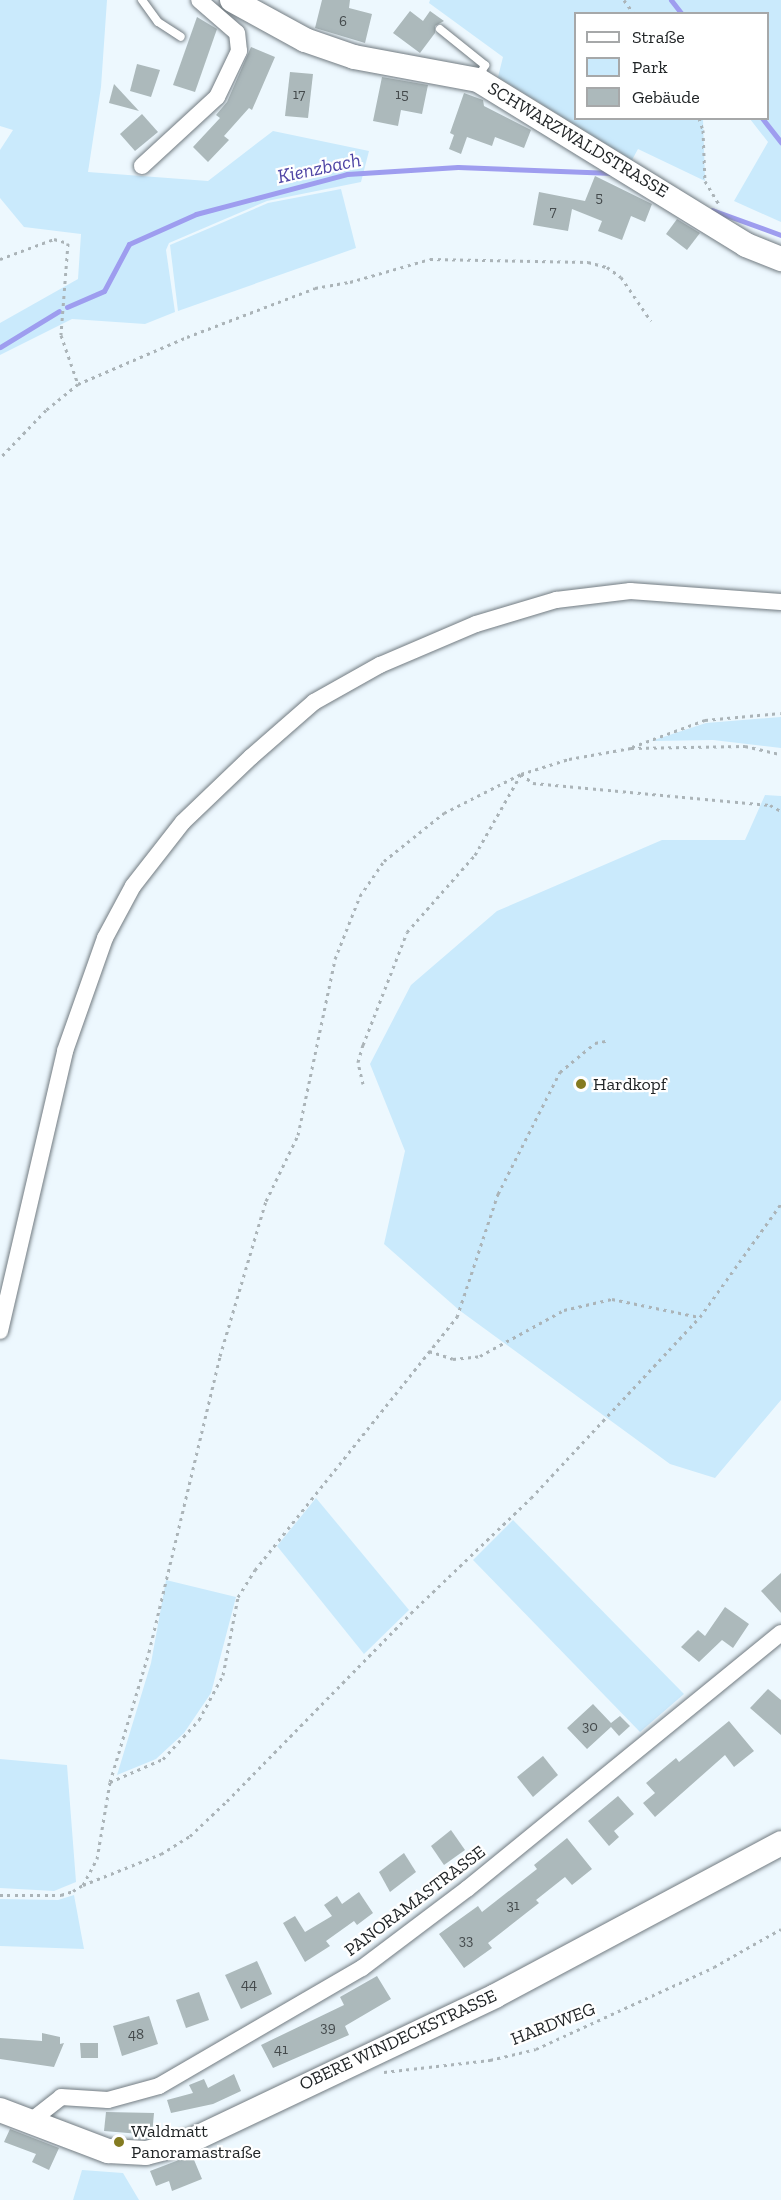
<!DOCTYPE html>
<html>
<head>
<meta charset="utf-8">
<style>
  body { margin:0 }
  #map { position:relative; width:781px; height:2200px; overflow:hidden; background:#edf8fe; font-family:"Zilla Slab",serif }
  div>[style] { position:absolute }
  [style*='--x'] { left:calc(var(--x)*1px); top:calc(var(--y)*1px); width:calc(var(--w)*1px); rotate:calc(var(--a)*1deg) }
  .green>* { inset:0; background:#caeafc }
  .stream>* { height:5px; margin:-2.5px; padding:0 2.5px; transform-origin:2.5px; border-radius:2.5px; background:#9e9def }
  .building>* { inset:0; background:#acb9bb }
  .path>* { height:3px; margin-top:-1.5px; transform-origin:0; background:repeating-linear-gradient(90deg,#abb4b8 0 3px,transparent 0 7.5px) }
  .roads { filter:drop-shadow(0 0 2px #727b81) drop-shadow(0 0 2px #727b81) }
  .lane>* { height:8px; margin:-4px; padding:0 4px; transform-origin:4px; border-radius:4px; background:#fff }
  .street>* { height:16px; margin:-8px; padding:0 8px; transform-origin:8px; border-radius:8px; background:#fff }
  .secondary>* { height:24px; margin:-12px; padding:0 12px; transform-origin:12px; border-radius:12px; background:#fff }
  .dots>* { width:16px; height:16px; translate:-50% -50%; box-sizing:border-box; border:3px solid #fff; border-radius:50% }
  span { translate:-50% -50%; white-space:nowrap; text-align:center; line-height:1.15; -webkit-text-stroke:4.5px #fff; paint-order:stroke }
  .number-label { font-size:15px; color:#444a4c }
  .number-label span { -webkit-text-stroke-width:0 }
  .street-label { font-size:18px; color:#212527 }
  .poi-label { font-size:18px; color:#212527 }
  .left { translate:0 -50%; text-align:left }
  .water-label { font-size:20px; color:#4f45a5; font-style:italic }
  .legend { position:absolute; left:574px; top:12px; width:195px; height:108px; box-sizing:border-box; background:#fff; border:2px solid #a6a8a9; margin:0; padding:8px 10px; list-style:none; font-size:18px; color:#212527 }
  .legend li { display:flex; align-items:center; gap:12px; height:30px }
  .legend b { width:30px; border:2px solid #a6a8a9 }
</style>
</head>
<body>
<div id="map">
  <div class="green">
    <i style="clip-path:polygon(0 0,107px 0,101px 87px,88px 172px,208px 181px,273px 131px,369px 151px,361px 182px,267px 201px,169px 243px,166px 250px,175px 312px,145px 324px,72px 319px,0 355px,0 323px,78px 279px,81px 234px,24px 227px,0 198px,0 150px,13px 130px,0 126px)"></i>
    <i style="clip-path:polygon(430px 0,781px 0,781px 222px,734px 201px,768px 142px,750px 119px,768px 118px,768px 14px,576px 14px,576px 118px,703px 119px,705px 181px,638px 149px,632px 160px,498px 77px,503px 57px,429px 3px)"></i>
    <i style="clip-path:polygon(341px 189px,356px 248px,178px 311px,170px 245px,268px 203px)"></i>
    <i style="clip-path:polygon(781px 717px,781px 748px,713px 740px,651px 741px,706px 723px)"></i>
    <i style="clip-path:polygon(765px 795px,781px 796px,781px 1400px,715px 1478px,670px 1464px,459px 1310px,384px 1244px,405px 1151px,370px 1064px,411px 985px,497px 911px,662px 840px,745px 840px)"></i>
    <i style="clip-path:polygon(316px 1498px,409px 1610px,364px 1654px,277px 1546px)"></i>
    <i style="clip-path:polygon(513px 1520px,684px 1694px,640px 1732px,473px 1560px)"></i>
    <i style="clip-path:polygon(166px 1580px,236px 1597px,211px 1693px,184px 1733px,156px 1759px,117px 1775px,151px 1663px)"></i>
    <i style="clip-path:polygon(0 1759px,67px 1765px,76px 1882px,54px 1891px,0 1888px)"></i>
    <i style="clip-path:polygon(74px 1895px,84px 1949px,0 1946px,0 1899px,58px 1900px)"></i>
    <i style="clip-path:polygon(82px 2170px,123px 2173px,139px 2200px,73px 2200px)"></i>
  </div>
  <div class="stream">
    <i style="--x:671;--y:0;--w:18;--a:52"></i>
    <i style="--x:762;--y:118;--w:31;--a:52"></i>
    <i style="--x:712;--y:210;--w:73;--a:19.9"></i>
    <i style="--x:67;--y:307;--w:40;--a:-23.4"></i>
    <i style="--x:104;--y:291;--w:53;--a:-62"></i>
    <i style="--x:129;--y:244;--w:73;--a:-24.1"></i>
    <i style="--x:196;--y:214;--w:156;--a:-14.8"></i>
    <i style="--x:347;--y:174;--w:111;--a:-3.6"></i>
    <i style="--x:458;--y:167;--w:155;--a:2.2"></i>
    <i style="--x:0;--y:347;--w:69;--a:-31.4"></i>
  </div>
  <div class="building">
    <i style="clip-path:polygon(322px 0,350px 0,349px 8px,372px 14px,365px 43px,315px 28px)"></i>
    <i style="clip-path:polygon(410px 11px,423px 21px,430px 11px,444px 21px,435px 26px,435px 33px,420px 53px,393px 33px)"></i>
    <i style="clip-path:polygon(197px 17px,217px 29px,195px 92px,173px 85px)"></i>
    <i style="clip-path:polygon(251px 47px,275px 57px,252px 110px,249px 108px,224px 136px,229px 140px,208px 162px,193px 147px,220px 118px,216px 115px,227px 102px)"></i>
    <i style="clip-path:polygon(137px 64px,160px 70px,151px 97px,130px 91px)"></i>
    <i style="clip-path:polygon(290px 72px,313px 74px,308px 118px,285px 116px)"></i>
    <i style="clip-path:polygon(382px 77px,428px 85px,422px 114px,401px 110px,398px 126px,373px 121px)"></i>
    <i style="clip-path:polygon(114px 84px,139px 111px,109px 103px)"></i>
    <i style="clip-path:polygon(464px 93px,483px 100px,484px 106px,531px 130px,524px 148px,495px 137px,492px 146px,467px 137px,461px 154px,449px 149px,454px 135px,450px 133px)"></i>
    <i style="clip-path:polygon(142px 114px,158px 132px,135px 151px,120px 134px)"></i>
    <i style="clip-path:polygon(595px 176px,652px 204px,645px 222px,631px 216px,622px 240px,598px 231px,602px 221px,572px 209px,568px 231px,533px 225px,539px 192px,585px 201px)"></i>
    <i style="clip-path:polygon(677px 219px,700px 233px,687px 250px,666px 234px)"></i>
    <i style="clip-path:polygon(781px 1573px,781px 1613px,761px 1591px)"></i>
    <i style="clip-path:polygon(725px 1607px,749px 1624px,733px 1648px,722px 1640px,699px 1662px,681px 1647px,698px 1630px,705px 1636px)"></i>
    <i style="clip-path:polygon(768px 1689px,781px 1700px,781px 1735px,750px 1708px)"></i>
    <i style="clip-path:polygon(593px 1704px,611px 1723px,620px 1716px,630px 1726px,619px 1736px,611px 1727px,587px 1749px,567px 1728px)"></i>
    <i style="clip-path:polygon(729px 1721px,754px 1751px,734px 1767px,725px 1755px,655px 1817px,643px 1803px,655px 1793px,646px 1783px,676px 1758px,679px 1762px)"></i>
    <i style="clip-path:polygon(543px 1756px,558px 1775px,533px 1797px,517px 1777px)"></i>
    <i style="clip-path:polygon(618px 1796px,634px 1814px,614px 1831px,619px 1837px,609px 1846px,588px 1821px)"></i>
    <i style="clip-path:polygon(451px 1830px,465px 1850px,444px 1865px,431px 1846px)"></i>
    <i style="clip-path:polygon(567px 1838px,592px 1869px,572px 1885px,565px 1877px,536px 1900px,539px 1903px,488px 1943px,492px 1948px,464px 1968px,439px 1934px,478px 1906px,482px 1912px,537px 1869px,534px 1865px)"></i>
    <i style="clip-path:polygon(404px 1853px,416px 1872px,390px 1892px,379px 1872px)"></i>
    <i style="clip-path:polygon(359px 1892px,373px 1913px,357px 1925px,354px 1921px,326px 1941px,330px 1946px,305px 1962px,283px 1923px,295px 1916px,305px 1932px,332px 1916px,324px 1905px,337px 1896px,342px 1904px)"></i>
    <i style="clip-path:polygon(257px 1961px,272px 1994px,241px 2009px,225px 1975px)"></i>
    <i style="clip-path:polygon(377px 1976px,391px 1999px,345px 2026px,349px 2035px,273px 2068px,261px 2045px,344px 2005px,340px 1997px)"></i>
    <i style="clip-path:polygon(199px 1992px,209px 2020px,186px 2028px,176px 2000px)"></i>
    <i style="clip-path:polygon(149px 2016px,158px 2044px,122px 2056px,113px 2026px)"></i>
    <i style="clip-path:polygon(42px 2033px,60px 2037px,60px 2044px,64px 2043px,54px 2067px,0 2059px,0 2038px,42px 2041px)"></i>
    <i style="clip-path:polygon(80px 2043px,98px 2043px,98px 2058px,81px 2058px)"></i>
    <i style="clip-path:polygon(234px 2074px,241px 2091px,213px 2104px,171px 2113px,167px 2100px,193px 2093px,189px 2085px,204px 2079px,208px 2088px)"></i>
    <i style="clip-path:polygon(106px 2112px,154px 2113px,152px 2135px,104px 2131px)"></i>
    <i style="clip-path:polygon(10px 2129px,59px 2148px,49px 2170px,32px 2162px,36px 2154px,4px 2142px)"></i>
    <i style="clip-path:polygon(192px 2155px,202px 2179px,172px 2191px,169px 2181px,156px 2186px,150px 2171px)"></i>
  </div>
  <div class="path">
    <i style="--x:624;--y:0;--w:17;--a:54"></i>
    <i style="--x:699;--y:118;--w:13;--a:72"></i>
    <i style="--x:703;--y:130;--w:51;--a:87.8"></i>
    <i style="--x:705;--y:181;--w:27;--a:59"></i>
    <i style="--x:0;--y:259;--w:58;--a:-20.3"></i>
    <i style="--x:54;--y:239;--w:15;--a:16"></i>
    <i style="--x:68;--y:243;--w:92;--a:94.4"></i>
    <i style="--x:61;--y:335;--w:52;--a:70.9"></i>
    <i style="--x:78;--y:384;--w:41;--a:140.9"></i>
    <i style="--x:46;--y:410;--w:66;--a:133.8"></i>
    <i style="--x:78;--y:384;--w:119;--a:-23.3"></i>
    <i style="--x:187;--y:337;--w:137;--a:-20.9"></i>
    <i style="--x:315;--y:288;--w:36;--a:-10"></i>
    <i style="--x:350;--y:282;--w:83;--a:-16"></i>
    <i style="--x:430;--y:259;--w:158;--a:1.1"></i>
    <i style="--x:588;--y:262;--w:20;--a:15"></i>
    <i style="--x:607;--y:267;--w:17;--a:36"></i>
    <i style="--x:621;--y:277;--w:53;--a:55.7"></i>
    <i style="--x:632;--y:747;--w:78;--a:-20.3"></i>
    <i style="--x:705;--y:720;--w:76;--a:-5.3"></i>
    <i style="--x:363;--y:1084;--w:23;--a:-103"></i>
    <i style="--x:358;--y:1062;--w:18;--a:-74"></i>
    <i style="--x:363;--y:1045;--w:121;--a:-68.7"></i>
    <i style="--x:407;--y:932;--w:103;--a:-48.6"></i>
    <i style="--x:475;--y:855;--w:93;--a:-60.4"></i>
    <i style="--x:521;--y:774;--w:15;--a:37"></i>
    <i style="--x:533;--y:783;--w:238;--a:5.3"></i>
    <i style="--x:770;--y:805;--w:13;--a:29"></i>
    <i style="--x:429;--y:1351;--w:25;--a:18"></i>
    <i style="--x:453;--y:1359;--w:27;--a:-6"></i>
    <i style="--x:480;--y:1356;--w:96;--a:-28.7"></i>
    <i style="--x:564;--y:1310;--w:49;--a:-12.9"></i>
    <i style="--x:612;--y:1299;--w:89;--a:11.7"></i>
    <i style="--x:110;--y:1782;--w:58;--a:-23.5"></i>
    <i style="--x:163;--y:1759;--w:53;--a:-47.3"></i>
    <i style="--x:199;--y:1720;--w:51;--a:-61.9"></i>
    <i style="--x:223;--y:1675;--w:79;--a:-79.1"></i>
    <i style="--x:238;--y:1597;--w:32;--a:-58"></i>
    <i style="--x:255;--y:1570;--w:324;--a:-51.4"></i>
    <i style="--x:457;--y:1317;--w:130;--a:-71.6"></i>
    <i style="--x:498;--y:1194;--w:137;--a:-63.1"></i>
    <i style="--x:560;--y:1072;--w:45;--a:-39.6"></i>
    <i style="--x:595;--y:1043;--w:15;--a:-11"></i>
    <i style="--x:83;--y:1885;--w:84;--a:-21.7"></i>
    <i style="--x:161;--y:1854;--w:34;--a:-32"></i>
    <i style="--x:190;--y:1836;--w:51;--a:-43.4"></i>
    <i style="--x:227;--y:1801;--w:263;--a:-45.6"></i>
    <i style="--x:411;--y:1613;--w:166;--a:-43.8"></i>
    <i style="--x:531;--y:1498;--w:248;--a:-47"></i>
    <i style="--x:700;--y:1317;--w:139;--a:-54.4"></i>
    <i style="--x:0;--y:1895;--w:61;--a:0"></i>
    <i style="--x:61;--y:1895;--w:13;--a:-18"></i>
    <i style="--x:73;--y:1891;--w:12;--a:-31"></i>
    <i style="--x:83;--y:1885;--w:30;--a:-62"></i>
    <i style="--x:97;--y:1859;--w:78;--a:-80.4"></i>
    <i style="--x:110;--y:1782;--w:136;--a:-73.3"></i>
    <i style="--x:149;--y:1652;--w:304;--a:-76.5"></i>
    <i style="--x:220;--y:1356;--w:162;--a:-73.5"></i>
    <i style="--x:266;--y:1201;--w:73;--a:-64.1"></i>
    <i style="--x:298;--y:1135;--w:180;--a:-78.1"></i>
    <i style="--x:335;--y:959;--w:68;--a:-68.4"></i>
    <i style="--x:360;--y:896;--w:42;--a:-55.6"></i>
    <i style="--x:384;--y:861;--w:77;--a:-38.7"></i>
    <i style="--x:444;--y:813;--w:86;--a:-26.9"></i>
    <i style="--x:521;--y:774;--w:50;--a:-17.4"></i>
    <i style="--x:569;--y:759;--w:63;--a:-10.1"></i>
    <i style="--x:631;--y:748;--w:114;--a:-1"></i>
    <i style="--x:745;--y:746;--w:37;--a:13"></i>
    <i style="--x:384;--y:2072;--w:107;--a:-6.5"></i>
    <i style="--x:490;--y:2060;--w:47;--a:-13.4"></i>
    <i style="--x:536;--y:2049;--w:196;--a:-24.7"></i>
    <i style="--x:714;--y:1967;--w:77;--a:-29.6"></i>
  </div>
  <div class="roads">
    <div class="lane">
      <i style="--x:142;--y:0;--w:27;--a:54"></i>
      <i style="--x:158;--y:22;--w:27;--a:33"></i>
      <i style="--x:440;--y:29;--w:58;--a:38.7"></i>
      <i style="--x:485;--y:65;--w:16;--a:117"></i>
    </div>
    <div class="street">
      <i style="--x:142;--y:166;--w:102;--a:-42.6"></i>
      <i style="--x:217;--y:97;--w:51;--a:-64.4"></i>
      <i style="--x:239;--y:51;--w:18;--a:-96"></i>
      <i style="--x:237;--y:33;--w:50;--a:-139"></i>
      <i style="--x:0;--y:1331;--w:287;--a:-76.9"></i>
      <i style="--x:65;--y:1051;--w:120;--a:-70.5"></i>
      <i style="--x:105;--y:938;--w:59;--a:-61.7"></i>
      <i style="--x:133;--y:886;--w:81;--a:-52"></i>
      <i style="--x:183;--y:822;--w:94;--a:-43.7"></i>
      <i style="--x:251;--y:757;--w:84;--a:-41.1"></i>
      <i style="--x:314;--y:702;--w:76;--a:-29.3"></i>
      <i style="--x:380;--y:665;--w:104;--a:-23.1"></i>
      <i style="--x:476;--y:624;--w:84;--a:-16.7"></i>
      <i style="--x:556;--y:600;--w:75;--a:-6.9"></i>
      <i style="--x:630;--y:591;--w:151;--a:4.2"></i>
      <i style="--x:32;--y:2120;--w:37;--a:-38"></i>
      <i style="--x:61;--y:2097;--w:47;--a:3.7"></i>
      <i style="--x:108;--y:2100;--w:53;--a:-15.4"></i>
      <i style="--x:159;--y:2086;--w:235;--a:-30.2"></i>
      <i style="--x:362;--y:1968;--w:131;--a:-37"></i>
      <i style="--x:467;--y:1889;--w:405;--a:-39.2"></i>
    </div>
    <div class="secondary">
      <i style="--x:232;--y:0;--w:83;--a:28.7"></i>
      <i style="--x:305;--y:40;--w:52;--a:19.1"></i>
      <i style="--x:354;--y:57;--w:126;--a:10.5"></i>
      <i style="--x:478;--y:80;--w:315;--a:31.6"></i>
      <i style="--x:746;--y:245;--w:38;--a:22"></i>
      <i style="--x:0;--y:2110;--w:116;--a:20.8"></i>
      <i style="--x:108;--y:2151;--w:38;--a:3"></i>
      <i style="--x:146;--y:2153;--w:43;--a:-14.7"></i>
      <i style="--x:188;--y:2142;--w:340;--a:-25.4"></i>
      <i style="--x:495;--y:1996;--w:324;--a:-28.1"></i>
    </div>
  </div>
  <div class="dots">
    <i style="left:581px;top:1084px;background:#847b21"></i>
    <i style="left:119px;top:2142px;background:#847b21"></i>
  </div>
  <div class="number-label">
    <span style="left:343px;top:22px">6</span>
    <span style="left:299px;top:95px">17</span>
    <span style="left:402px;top:95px">15</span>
    <span style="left:599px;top:198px">5</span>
    <span style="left:553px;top:212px">7</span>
    <span style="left:590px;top:1727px">30</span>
    <span style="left:513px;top:1906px">31</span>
    <span style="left:466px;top:1941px">33</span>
    <span style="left:249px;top:1985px">44</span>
    <span style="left:328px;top:2028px">39</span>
    <span style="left:136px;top:2035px">48</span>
    <span style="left:281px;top:2050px">41</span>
  </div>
  <div class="street-label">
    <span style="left:578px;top:140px;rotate:31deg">SCHWARZWALDSTRASSE</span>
    <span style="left:415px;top:1901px;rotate:-37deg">PANORAMASTRASSE</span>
    <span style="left:553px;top:2024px;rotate:-21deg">HARDWEG</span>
    <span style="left:398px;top:2040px;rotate:-25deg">OBERE WINDECKSTRASSE</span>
  </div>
  <div class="poi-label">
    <span class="left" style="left:593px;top:1084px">Hardkopf</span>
    <span class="left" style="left:131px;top:2142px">Waldmatt<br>Panoramastraße</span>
  </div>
  <div class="water-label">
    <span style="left:319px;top:168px;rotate:-12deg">Kienzbach</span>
  </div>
  <ul class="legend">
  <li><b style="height:8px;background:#fff"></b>Straße</li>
  <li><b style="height:16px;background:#caeafc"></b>Park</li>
  <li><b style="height:16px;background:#acb9bb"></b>Gebäude</li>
  </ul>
</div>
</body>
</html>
